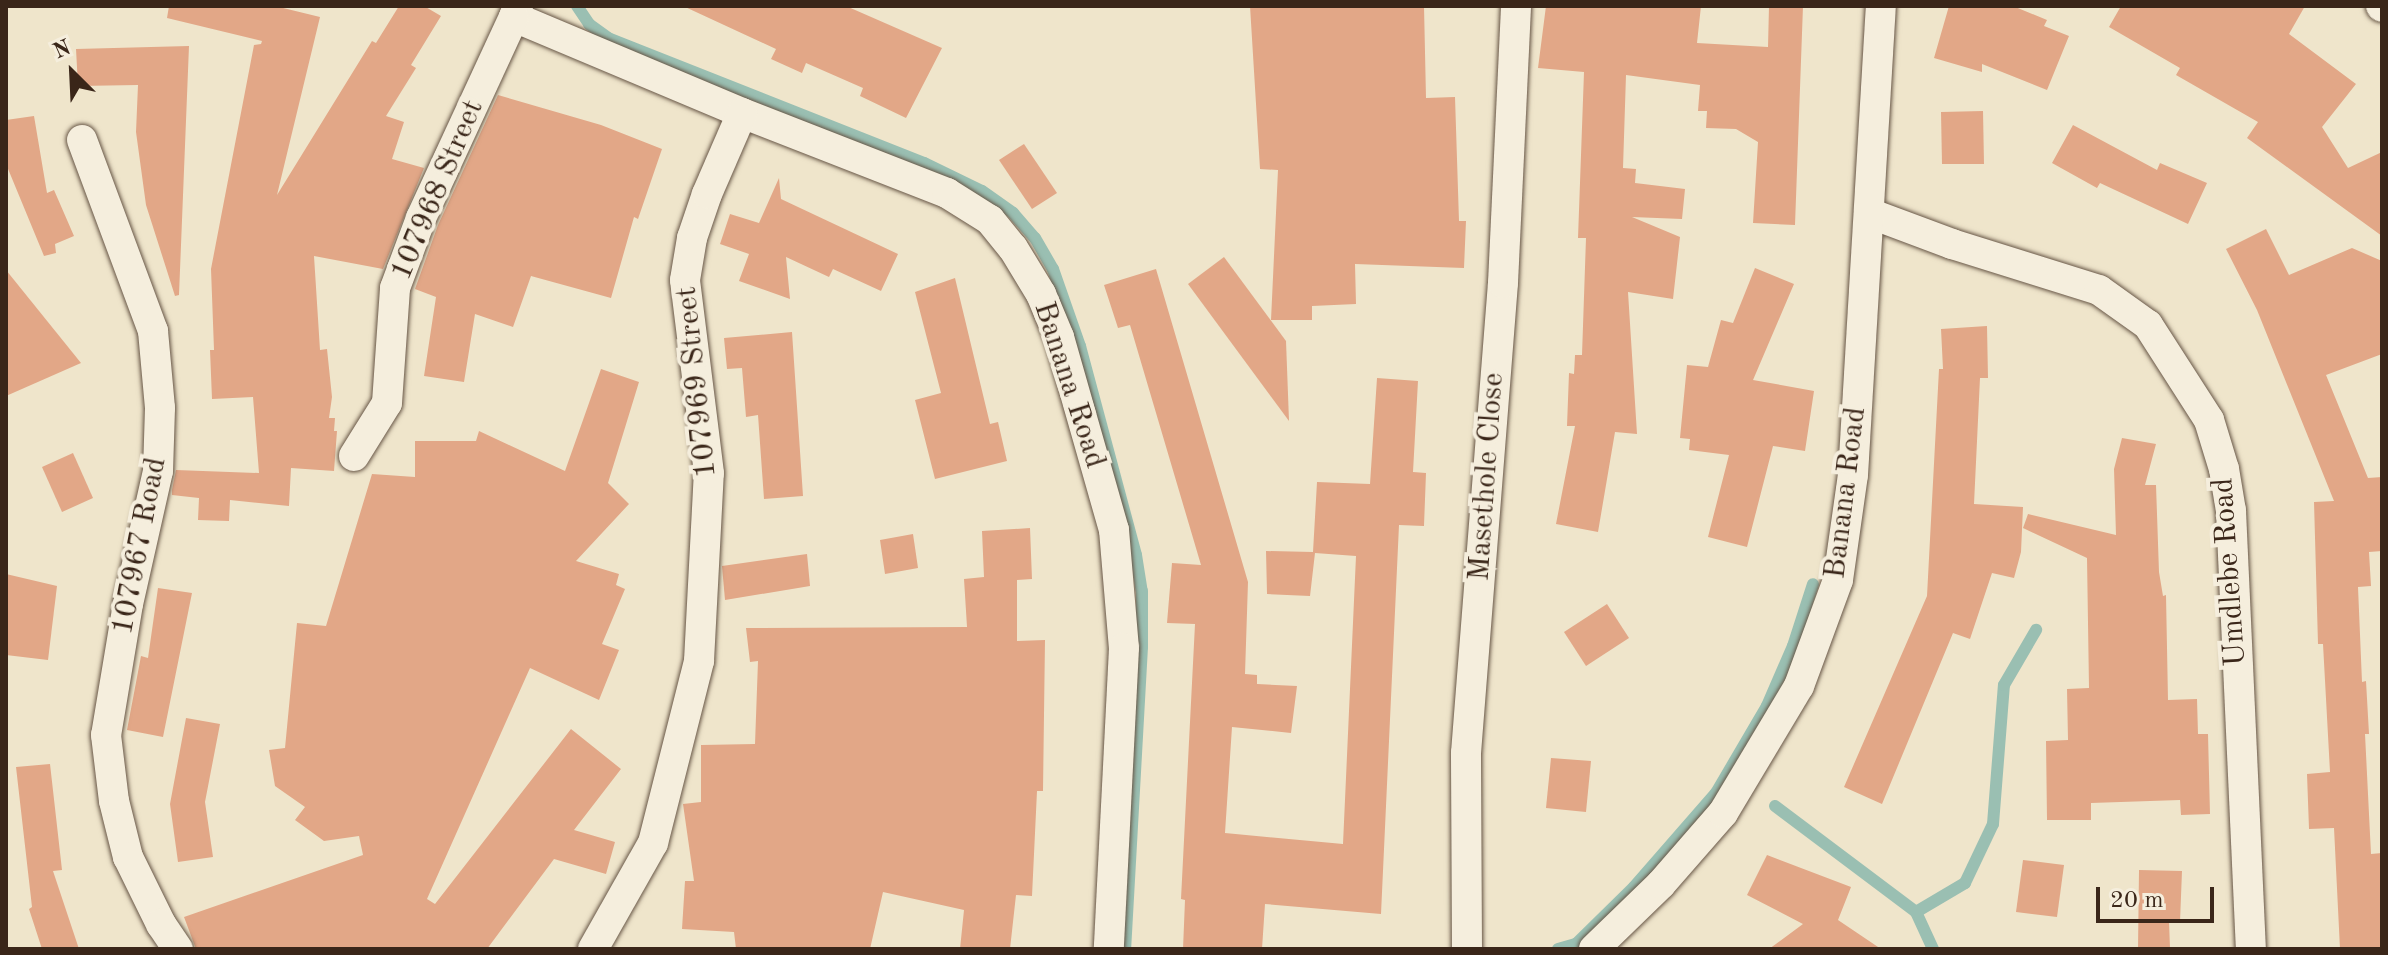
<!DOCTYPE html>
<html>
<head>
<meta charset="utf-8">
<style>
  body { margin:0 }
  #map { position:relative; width:2388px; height:955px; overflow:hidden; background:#efe5cb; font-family:"Old Standard TT",serif }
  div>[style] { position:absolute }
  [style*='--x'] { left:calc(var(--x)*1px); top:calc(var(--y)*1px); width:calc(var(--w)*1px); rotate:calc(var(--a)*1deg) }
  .stream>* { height:12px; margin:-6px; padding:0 6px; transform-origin:6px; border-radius:6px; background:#9abfb2 }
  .building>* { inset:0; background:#e2a787 }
  .roads { filter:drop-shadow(0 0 2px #675646) drop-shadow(0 0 2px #675646) }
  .street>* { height:30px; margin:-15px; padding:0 15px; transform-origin:15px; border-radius:15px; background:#f5eedd }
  span { translate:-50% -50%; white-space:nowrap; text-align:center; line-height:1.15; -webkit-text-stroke:8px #f5eedd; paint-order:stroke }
  .street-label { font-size:30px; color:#3a2619 }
  .frame { position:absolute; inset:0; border:8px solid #3a2619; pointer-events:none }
  .north { position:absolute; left:32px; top:32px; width:80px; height:80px; -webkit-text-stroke:6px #f5eedd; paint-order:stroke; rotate:336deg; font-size:22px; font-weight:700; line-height:32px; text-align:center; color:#3a2619 }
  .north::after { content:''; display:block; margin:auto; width:28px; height:36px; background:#3a2619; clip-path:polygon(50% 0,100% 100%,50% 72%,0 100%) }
  .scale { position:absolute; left:2096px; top:887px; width:118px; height:36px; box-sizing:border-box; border:4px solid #3a2619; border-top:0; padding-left:10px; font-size:24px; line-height:28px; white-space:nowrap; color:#3a2619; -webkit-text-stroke:6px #f5eedd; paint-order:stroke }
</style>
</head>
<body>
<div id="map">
  <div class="stream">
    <i style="--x:577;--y:6;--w:22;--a:56"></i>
    <i style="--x:589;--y:24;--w:24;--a:36"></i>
    <i style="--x:608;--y:38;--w:340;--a:21.6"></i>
    <i style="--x:924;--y:163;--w:64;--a:25.8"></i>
    <i style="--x:982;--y:191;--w:38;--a:35"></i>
    <i style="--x:1013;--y:213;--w:33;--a:49"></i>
    <i style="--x:1035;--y:238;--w:36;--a:60"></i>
    <i style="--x:1053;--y:269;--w:82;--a:70.7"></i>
    <i style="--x:1080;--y:346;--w:216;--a:75"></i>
    <i style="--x:1136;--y:555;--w:36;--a:81"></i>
    <i style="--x:1142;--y:591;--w:56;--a:90"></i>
    <i style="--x:1142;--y:647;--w:302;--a:93.2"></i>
    <i style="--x:1775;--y:806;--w:176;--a:36.9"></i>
    <i style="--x:1916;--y:912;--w:41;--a:65.3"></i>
    <i style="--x:1916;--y:912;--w:57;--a:-30.6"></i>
    <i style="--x:1965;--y:883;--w:65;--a:-64.6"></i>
    <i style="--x:1993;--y:824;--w:139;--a:-85.5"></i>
    <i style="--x:2004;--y:685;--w:64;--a:-59.8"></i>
    <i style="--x:1558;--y:949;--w:19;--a:-16"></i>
    <i style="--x:1576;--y:944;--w:81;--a:-44.5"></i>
    <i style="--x:1634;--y:887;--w:125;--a:-48.9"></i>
    <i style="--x:1716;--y:793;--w:101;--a:-59.6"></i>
    <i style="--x:1767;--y:706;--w:65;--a:-66.6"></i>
    <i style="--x:1793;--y:646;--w:65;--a:-72.1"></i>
  </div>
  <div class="building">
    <i style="clip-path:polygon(169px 6px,275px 6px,320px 17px,277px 195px,372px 41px,376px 43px,399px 6px,424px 6px,441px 16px,411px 65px,416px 68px,386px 116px,404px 122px,392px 159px,424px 168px,383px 269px,314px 256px,320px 350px,327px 349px,332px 397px,329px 418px,335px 418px,334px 431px,337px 431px,334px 471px,291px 468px,289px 506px,230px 500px,229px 521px,198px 520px,199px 498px,172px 495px,172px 490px,176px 470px,259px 473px,253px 397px,212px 399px,210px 350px,214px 350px,211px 269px,254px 45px,261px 44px,262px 41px,167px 18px)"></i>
    <i style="clip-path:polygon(683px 6px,846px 6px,942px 48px,906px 118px,860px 96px,863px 88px,806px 63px,802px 73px,771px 59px,776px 49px)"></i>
    <i style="clip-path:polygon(1250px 6px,1424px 6px,1426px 98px,1455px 97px,1459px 221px,1466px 221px,1464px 268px,1355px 264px,1356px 304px,1312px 306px,1312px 320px,1271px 320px,1278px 170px,1260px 169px)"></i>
    <i style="clip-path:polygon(1546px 6px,1701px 6px,1697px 43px,1768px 47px,1769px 6px,1803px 6px,1795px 225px,1753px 223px,1758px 142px,1736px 129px,1706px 128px,1707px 111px,1698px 111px,1700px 85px,1626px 75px,1623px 168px,1636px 169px,1635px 183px,1685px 189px,1682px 219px,1632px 217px,1680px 237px,1673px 299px,1628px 292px,1637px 434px,1615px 432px,1598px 532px,1556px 524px,1575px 426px,1567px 426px,1569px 373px,1574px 374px,1575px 355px,1582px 355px,1586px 238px,1578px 238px,1584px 72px,1538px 68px)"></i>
    <i style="clip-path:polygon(1949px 6px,2013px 6px,2047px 20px,2044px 26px,2069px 36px,2047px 90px,1982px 64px,1982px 72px,1934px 58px)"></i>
    <i style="clip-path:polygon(2121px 6px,2305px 6px,2289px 34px,2356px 84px,2322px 127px,2348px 168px,2382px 152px,2382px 236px,2247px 138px,2258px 122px,2176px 75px,2180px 68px,2109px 27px)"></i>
    <i style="clip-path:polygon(189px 46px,179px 295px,175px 296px,146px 205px,136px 132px,138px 85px,78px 86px,76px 49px)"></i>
    <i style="clip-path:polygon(498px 95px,601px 125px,662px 149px,638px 219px,634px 217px,611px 298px,531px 276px,513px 327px,475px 314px,464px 382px,424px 376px,436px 297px,415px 289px,438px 225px)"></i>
    <i style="clip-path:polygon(1983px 111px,1984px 164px,1942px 164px,1941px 112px)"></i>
    <i style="clip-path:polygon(34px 116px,47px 193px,54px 190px,74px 236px,55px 244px,56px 253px,44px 256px,6px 164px,6px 120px)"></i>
    <i style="clip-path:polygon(2073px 125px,2157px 170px,2160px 163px,2207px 183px,2188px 224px,2100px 183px,2097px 188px,2052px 163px)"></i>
    <i style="clip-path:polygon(1024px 144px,1057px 193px,1032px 209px,999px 160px)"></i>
    <i style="clip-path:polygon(779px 178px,781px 199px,898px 254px,881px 291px,833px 269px,829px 277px,786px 257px,790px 299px,739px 281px,749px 254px,720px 244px,730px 214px,759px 223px)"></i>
    <i style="clip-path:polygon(2266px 229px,2289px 275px,2352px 248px,2382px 261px,2382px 354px,2326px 375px,2368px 478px,2382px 477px,2382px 551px,2369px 552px,2371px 586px,2358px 587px,2362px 682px,2366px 681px,2369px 734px,2365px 734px,2371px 854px,2382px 853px,2382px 949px,2340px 949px,2334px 828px,2309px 829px,2307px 774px,2330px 772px,2323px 644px,2318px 644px,2314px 502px,2334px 501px,2257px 310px,2226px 249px)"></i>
    <i style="clip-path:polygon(1224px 257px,1286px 341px,1289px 421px,1188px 284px)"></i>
    <i style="clip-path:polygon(1755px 268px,1794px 284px,1753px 380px,1814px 391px,1805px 451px,1773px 446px,1747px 547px,1708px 537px,1729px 455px,1689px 450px,1690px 439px,1680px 438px,1687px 365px,1708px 367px,1721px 320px,1733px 323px)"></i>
    <i style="clip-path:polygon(1156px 269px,1248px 582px,1245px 674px,1257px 675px,1257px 684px,1297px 686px,1291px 733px,1232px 727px,1225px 833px,1343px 844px,1356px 556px,1315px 553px,1310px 596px,1267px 594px,1266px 551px,1313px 552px,1317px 482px,1370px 484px,1377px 378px,1418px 381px,1413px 472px,1426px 473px,1424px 526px,1399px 525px,1381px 914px,1265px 904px,1262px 949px,1183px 949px,1185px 900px,1181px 899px,1195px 624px,1167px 623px,1172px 563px,1201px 565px,1130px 325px,1118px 328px,1104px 285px)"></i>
    <i style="clip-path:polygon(6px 270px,81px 363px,6px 396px)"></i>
    <i style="clip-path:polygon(955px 278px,990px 424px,998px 422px,1007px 461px,935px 479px,915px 400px,941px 393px,915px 292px)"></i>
    <i style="clip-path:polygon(1987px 326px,1988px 378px,1980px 378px,1974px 504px,2023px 507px,2021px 552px,2014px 578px,1992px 573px,1970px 639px,1953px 633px,1882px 804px,1844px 787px,1927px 596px,1939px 369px,1943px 369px,1941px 329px)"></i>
    <i style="clip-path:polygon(792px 332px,803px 496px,764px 499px,758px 415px,746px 417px,742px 368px,727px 369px,724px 338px)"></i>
    <i style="clip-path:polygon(601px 369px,639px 382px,608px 483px,629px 504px,576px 561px,619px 574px,616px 585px,625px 589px,602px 644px,619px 650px,599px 700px,530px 668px,427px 899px,435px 904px,571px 729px,621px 769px,574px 830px,615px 842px,606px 874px,554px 859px,487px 949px,196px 949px,184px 917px,363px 855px,359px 836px,324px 841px,295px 820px,305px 807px,275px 786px,269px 750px,285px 748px,297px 623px,326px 626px,372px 474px,415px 477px,415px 441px,476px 441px,479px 431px,565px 471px)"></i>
    <i style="clip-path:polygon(2122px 438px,2156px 444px,2145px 485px,2156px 485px,2159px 572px,2163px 596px,2166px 595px,2168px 700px,2197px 699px,2198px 734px,2208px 734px,2210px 814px,2181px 815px,2180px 800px,2091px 803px,2091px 820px,2047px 820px,2046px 741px,2068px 740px,2067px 689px,2089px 688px,2087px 558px,2023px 528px,2028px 514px,2116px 535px,2114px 469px)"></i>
    <i style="clip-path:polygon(73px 453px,93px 498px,62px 512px,42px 467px)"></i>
    <i style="clip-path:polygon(1030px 528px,1032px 579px,1017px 580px,1017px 641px,1045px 640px,1043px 791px,1037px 791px,1032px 896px,1016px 895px,1010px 949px,960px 949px,964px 910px,883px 892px,870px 949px,736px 949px,734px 932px,682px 929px,685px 881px,694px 881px,683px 804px,701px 802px,701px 745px,755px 744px,758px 661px,750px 662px,746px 628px,967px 627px,964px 579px,984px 577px,982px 531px)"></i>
    <i style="clip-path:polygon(913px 534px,918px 568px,885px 574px,880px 540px)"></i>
    <i style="clip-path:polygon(807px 554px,810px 586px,725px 600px,722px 566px)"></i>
    <i style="clip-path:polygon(6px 574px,57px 586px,48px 660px,6px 655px)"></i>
    <i style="clip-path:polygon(158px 588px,192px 593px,163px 737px,127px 730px,141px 656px,148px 658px)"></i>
    <i style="clip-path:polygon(1607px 604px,1629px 638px,1586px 666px,1564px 632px)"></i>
    <i style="clip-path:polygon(186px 718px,220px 724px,205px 802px,213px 857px,178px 862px,170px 804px)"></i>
    <i style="clip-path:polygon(1551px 758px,1591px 761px,1586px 812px,1546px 808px)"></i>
    <i style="clip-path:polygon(50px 764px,62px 870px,53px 871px,79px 949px,42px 949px,29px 909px,32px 907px,16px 767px)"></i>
    <i style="clip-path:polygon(1767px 855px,1851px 887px,1838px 920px,1881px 949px,1769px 949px,1803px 924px,1747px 895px)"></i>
    <i style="clip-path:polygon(2023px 860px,2064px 865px,2057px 917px,2016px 912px)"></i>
    <i style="clip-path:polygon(2139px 870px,2182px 871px,2180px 922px,2169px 921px,2170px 948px,2138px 949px)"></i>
  </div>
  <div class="roads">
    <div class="street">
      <i style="--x:518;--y:6;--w:12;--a:110"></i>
      <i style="--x:514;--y:17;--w:247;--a:22.8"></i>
      <i style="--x:742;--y:113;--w:220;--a:21.3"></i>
      <i style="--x:947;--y:193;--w:51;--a:32.1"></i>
      <i style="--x:990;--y:220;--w:36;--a:51"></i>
      <i style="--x:1013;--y:248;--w:54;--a:58.7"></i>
      <i style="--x:1041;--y:294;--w:47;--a:67.3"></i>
      <i style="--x:1059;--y:337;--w:201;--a:74.1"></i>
      <i style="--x:1114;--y:530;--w:118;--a:85.2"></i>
      <i style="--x:1124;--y:648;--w:301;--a:92.9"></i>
      <i style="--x:2381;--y:6;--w:1;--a:45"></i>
      <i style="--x:82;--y:140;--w:204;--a:69.6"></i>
      <i style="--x:153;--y:331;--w:77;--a:84.8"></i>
      <i style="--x:160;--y:408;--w:63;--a:91.8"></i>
      <i style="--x:158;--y:471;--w:136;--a:102.7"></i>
      <i style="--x:128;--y:604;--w:133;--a:99.5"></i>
      <i style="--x:106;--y:735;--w:66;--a:83.1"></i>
      <i style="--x:114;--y:801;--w:58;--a:76"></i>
      <i style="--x:128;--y:857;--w:75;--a:63.8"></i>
      <i style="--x:161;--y:924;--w:30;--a:56"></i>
      <i style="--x:1869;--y:213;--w:89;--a:20.5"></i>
      <i style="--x:1952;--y:244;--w:154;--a:17.4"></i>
      <i style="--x:2099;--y:290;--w:60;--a:35.5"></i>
      <i style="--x:2148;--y:325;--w:113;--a:57.3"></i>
      <i style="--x:2209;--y:420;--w:51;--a:73"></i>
      <i style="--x:2224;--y:469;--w:43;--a:80.5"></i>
      <i style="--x:2231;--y:511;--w:438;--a:87.4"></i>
      <i style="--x:354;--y:456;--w:62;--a:-58.1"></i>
      <i style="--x:387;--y:403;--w:115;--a:-86"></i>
      <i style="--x:395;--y:288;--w:75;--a:-69.6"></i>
      <i style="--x:421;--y:218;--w:221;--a:-65.2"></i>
      <i style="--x:593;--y:949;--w:122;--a:-60.5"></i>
      <i style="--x:653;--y:843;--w:188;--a:-75.8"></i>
      <i style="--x:699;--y:661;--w:188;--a:-87"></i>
      <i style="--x:709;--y:473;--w:194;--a:-97.1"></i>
      <i style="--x:685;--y:280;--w:43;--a:-80.5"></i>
      <i style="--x:692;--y:238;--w:46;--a:-71.2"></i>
      <i style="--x:707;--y:194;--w:88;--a:-66.6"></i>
      <i style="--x:1467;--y:949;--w:196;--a:-90.3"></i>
      <i style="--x:1466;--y:753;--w:471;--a:-85.5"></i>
      <i style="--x:1503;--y:283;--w:277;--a:-87.3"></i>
      <i style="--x:1594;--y:949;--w:93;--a:-44.1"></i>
      <i style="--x:1661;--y:884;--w:94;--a:-48.9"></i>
      <i style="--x:1723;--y:813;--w:148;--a:-59.1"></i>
      <i style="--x:1799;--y:686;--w:113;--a:-69.8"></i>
      <i style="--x:1838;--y:580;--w:106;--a:-81.9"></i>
      <i style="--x:1853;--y:475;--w:470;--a:-86.6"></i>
    </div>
  </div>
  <div class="street-label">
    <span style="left:438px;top:190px;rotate:-67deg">107968 Street</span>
    <span style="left:697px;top:382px;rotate:-96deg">107969 Street</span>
    <span style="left:1069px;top:385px;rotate:72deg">Banana Road</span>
    <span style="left:1487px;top:477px;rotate:-86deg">Masethole Close</span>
    <span style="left:1846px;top:493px;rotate:-83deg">Banana Road</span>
    <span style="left:140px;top:546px;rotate:-79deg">107967 Road</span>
    <span style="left:2230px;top:572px;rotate:-94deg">Umdlebe Road</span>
  </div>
  <div class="frame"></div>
  <div class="north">N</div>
  <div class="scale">20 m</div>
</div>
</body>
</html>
